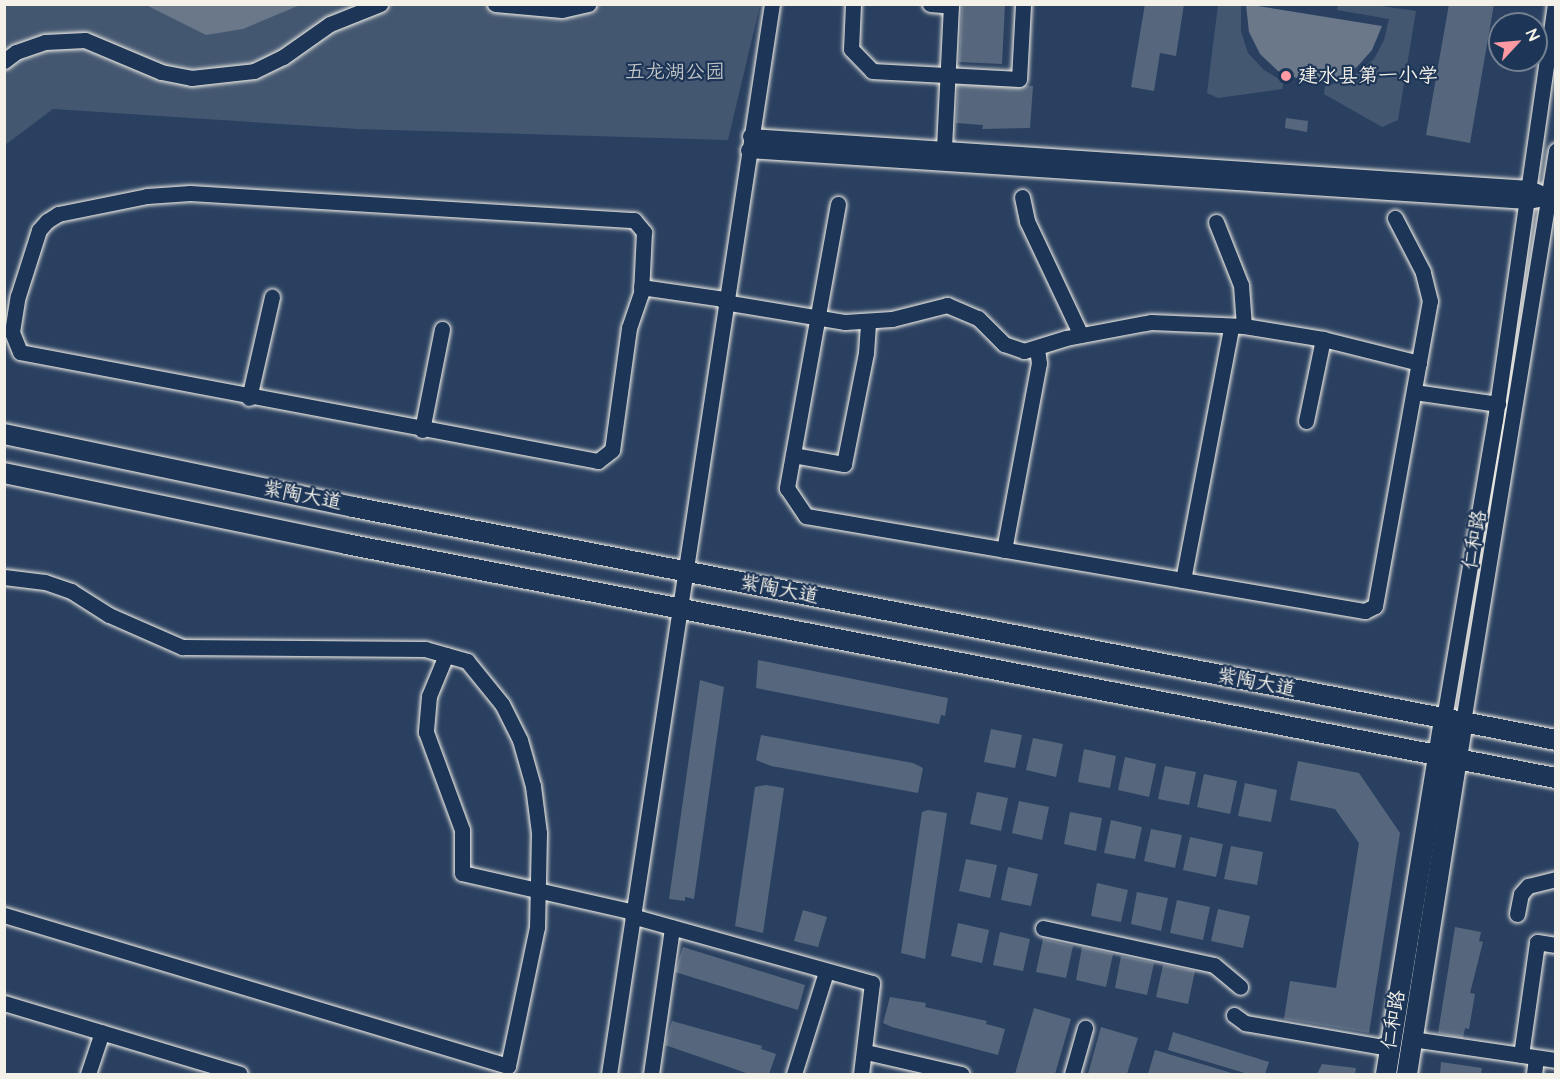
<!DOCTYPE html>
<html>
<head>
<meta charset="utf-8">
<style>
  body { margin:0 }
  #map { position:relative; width:1560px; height:1079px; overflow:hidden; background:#2a4060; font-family:"Architects Daughter","LXGW WenKai TC",sans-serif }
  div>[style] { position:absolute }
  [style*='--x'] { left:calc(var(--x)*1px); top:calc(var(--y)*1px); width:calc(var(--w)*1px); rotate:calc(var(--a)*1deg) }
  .green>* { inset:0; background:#445771 }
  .water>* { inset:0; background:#6a788a }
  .building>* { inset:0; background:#56677d }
  .roads { filter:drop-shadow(0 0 2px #f4f1e8) drop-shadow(0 0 2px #f4f1e8) }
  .minor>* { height:15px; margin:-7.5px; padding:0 7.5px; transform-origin:7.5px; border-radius:7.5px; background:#1d3557 }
  .major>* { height:20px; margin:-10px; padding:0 10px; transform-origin:10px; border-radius:10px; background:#1d3557 }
  .dots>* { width:16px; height:16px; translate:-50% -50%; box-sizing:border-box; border:3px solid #1d3557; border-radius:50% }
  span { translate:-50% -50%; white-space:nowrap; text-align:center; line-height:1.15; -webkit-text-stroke:4.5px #1d3557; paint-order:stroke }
  .park-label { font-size:20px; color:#bfc3c4 }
  .poi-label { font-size:20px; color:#f4f1e8 }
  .left { translate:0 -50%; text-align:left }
  .street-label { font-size:20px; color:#f4f1e8 }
  .frame { position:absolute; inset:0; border:6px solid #f4f1e8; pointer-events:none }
  .north { position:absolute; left:1488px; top:12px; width:60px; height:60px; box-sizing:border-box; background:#1d3557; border:2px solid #738091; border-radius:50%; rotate:64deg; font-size:16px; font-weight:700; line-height:24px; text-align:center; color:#f4f1e8 }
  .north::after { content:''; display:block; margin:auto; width:21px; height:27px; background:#ff9aa2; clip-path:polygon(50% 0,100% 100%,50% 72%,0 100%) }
</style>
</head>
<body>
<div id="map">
  <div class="green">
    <i style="clip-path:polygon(5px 5px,760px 5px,728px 140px,358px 129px,53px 109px,5px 145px)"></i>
    <i style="clip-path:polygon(1218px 5px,1241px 5px,1241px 31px,1248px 53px,1264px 70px,1284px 82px,1282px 89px,1218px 98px,1207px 93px)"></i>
    <i style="clip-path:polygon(1338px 5px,1374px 5px,1416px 11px,1398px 120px,1382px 127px,1324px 94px,1325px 86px,1348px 80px,1374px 59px,1384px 40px,1389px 19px,1337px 10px)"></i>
  </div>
  <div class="water">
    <i style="clip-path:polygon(146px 5px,300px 5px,243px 29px,206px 35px)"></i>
    <i style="clip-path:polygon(1246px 5px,1251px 5px,1382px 26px,1372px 50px,1357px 67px,1337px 78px,1302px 80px,1278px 71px,1260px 54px,1249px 32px)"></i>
  </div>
  <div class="building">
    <i style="clip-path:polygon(962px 4px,1005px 4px,1002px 64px,959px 62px)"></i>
    <i style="clip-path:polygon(1145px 4px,1184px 4px,1176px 56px,1160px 53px,1154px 91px,1131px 87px)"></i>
    <i style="clip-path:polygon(1449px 4px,1494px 4px,1470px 143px,1426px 135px)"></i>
    <i style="clip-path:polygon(958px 81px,1033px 86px,1030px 128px,982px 129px,983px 125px,956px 123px)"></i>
    <i style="clip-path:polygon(1286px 118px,1308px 121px,1307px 132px,1285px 128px)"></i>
    <i style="clip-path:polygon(758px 660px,948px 698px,945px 716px,941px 715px,939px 724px,756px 688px)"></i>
    <i style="clip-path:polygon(700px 680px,724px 687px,694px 899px,685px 897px,685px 901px,669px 899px)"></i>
    <i style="clip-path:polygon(991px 729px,1022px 735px,1015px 768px,984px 762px)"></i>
    <i style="clip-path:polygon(761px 735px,913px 763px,923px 768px,918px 793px,771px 766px,756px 760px)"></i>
    <i style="clip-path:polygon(1033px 738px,1063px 744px,1056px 777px,1026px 770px)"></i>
    <i style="clip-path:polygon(1084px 749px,1116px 756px,1110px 788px,1078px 782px)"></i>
    <i style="clip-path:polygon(1125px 757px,1156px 764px,1149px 797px,1118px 790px)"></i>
    <i style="clip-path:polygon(1298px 761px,1359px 773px,1400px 833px,1369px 1033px,1284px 1019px,1290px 981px,1336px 988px,1359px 843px,1335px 809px,1290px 800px)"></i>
    <i style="clip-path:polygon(1165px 766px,1196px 772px,1189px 805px,1158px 799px)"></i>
    <i style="clip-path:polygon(1204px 774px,1237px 781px,1230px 814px,1197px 807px)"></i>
    <i style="clip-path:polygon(1245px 783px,1277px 790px,1271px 822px,1238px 816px)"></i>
    <i style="clip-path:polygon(766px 785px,784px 788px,763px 933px,735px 926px,755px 787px)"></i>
    <i style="clip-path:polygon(977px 792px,1008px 798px,1001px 831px,970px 824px)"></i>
    <i style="clip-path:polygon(1019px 801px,1049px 807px,1042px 840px,1012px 833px)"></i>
    <i style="clip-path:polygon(928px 810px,947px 813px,925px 959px,901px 953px,922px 812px)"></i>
    <i style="clip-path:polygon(1070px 812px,1102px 818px,1096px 851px,1064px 844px)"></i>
    <i style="clip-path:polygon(1111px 820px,1142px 827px,1135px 859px,1104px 853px)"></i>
    <i style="clip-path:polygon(1151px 829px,1182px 835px,1175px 868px,1144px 861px)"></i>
    <i style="clip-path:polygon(1190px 837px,1223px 844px,1216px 877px,1183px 870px)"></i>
    <i style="clip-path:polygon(1231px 846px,1263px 852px,1257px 885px,1224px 879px)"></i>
    <i style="clip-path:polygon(966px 859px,997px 865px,990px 898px,959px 891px)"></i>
    <i style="clip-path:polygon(1008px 867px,1038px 874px,1031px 906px,1001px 900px)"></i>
    <i style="clip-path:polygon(1097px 883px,1128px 890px,1121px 922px,1091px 916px)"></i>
    <i style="clip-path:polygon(1137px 892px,1168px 898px,1161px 931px,1131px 924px)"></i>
    <i style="clip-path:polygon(1177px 900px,1210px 907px,1203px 940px,1170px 933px)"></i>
    <i style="clip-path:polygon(1218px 909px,1250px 916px,1243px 948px,1211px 941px)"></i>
    <i style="clip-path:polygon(803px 910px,827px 917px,818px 947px,794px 941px)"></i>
    <i style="clip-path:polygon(958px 923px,989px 930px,982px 963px,951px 956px)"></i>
    <i style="clip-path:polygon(1455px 927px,1481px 932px,1479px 941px,1483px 942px,1470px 993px,1475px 994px,1469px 1029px,1465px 1028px,1463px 1038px,1438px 1033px)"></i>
    <i style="clip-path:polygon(1000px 932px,1030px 939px,1023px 971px,993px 965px)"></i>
    <i style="clip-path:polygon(1043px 939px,1073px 946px,1066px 978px,1036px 972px)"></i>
    <i style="clip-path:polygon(683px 947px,805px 985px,798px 1010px,675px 972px)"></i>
    <i style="clip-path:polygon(1082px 947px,1113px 954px,1106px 987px,1076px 980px)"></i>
    <i style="clip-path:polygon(1121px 956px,1154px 963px,1147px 995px,1115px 988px)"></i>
    <i style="clip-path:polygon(1163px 965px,1195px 971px,1188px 1004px,1156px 997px)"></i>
    <i style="clip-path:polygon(890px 997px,926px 1003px,925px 1007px,987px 1021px,986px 1024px,1005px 1029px,998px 1055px,892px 1027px,883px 1023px)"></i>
    <i style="clip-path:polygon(1034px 1008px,1071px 1019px,1055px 1074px,1015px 1074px)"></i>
    <i style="clip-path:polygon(672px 1021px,762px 1046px,761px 1049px,776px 1054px,769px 1074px,749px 1074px,665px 1045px)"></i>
    <i style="clip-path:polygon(1101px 1027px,1138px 1038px,1127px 1074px,1088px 1074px)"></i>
    <i style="clip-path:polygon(1173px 1032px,1269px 1062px,1265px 1074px,1248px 1074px,1168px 1050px)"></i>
    <i style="clip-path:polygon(1155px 1050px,1235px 1074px,1148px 1074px)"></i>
    <i style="clip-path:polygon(1441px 1062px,1482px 1068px,1481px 1074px,1440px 1074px)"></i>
    <i style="clip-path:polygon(1322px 1064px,1356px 1068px,1355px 1074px,1317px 1074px)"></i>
  </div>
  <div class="roads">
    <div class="minor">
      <i style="--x:495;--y:4;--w:67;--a:5.1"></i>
      <i style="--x:562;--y:10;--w:27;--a:-13"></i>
      <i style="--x:853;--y:4;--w:45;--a:92.5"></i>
      <i style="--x:851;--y:49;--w:30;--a:46"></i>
      <i style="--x:872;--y:71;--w:147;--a:3.1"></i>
      <i style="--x:1019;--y:79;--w:75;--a:-86.9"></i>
      <i style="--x:930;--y:4;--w:21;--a:5"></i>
      <i style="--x:4;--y:61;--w:15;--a:-37"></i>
      <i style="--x:16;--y:52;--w:31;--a:-19"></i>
      <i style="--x:45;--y:42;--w:40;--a:-2.9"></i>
      <i style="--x:85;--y:40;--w:82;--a:22.8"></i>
      <i style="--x:161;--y:72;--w:31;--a:11"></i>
      <i style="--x:191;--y:78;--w:63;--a:-6.3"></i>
      <i style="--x:254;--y:71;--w:32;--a:-26"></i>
      <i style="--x:283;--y:57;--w:57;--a:-35.1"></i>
      <i style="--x:330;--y:24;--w:54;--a:-21.8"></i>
      <i style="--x:750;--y:136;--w:781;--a:3.82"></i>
      <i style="--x:1529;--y:188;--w:21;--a:23"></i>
      <i style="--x:944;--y:148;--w:144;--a:-87.2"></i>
      <i style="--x:748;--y:150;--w:781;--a:3.75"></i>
      <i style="--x:1527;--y:201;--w:29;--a:-10"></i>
      <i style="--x:190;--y:193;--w:445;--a:3.5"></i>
      <i style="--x:634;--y:220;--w:16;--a:50"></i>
      <i style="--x:644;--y:232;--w:61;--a:92.8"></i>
      <i style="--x:641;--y:293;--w:37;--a:109"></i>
      <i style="--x:629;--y:328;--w:123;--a:97.9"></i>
      <i style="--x:612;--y:450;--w:18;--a:142"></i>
      <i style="--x:598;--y:461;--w:588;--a:-169.32"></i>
      <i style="--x:20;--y:352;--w:22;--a:-112"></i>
      <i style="--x:12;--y:332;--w:36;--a:-81"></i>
      <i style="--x:18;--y:296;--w:69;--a:-72.3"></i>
      <i style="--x:39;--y:230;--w:12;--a:-48"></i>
      <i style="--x:47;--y:221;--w:13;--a:-32"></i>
      <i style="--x:58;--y:214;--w:91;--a:-11.4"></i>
      <i style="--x:147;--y:196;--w:43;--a:-4"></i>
      <i style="--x:1022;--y:197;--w:25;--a:78"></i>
      <i style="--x:1027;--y:221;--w:126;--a:64.7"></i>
      <i style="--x:838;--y:204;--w:289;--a:100.2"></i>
      <i style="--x:787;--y:488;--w:34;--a:56"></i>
      <i style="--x:806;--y:516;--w:567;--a:9.65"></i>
      <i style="--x:1365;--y:611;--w:11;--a:-27"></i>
      <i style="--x:1375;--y:606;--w:310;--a:-79.8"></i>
      <i style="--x:1430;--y:301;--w:30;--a:-104"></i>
      <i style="--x:1423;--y:272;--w:61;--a:-117.4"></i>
      <i style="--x:1216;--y:222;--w:68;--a:68.4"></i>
      <i style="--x:1241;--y:285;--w:41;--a:85.8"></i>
      <i style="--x:641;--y:287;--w:84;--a:8.2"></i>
      <i style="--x:724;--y:302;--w:123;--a:9.4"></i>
      <i style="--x:845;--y:322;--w:47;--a:-3.7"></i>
      <i style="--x:892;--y:319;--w:57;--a:-14.3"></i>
      <i style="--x:947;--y:305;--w:34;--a:23"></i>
      <i style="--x:978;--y:318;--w:37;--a:45"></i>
      <i style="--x:1004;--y:344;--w:21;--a:19"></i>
      <i style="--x:1024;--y:351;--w:44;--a:-17.2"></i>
      <i style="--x:1066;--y:338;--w:86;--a:-10.7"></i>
      <i style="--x:1151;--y:322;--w:93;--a:2.5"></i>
      <i style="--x:1244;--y:326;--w:80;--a:9.3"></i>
      <i style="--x:1323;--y:339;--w:99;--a:14"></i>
      <i style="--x:1414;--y:392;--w:85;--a:8.1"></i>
      <i style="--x:249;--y:398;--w:104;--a:-77.2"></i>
      <i style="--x:1306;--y:421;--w:84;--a:-78.3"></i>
      <i style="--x:422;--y:430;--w:103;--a:-78.8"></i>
      <i style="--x:793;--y:455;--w:52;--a:10"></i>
      <i style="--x:844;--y:464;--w:113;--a:-78.8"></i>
      <i style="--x:866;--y:353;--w:31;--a:-86"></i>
      <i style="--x:1004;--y:550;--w:190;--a:-79.4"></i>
      <i style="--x:1039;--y:363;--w:14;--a:-98"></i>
      <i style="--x:4;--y:577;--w:41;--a:7"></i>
      <i style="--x:45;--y:582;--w:28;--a:19"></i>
      <i style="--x:71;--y:591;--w:45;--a:32.3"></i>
      <i style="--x:109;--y:615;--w:80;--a:23.7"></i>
      <i style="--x:182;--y:647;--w:243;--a:0.5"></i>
      <i style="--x:425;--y:649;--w:44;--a:15.9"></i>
      <i style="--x:467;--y:661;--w:55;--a:50.9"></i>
      <i style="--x:502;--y:704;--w:40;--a:63.4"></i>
      <i style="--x:520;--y:740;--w:48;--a:74.2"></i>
      <i style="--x:533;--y:786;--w:47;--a:82.7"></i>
      <i style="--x:539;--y:833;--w:94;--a:91.2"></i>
      <i style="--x:537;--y:927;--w:142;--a:101.8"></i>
      <i style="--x:508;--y:1066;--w:526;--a:-163.32"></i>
      <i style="--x:1183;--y:580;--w:257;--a:-79.2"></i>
      <i style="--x:446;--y:655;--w:44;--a:112.5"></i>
      <i style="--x:429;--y:696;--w:36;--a:95"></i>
      <i style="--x:426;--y:732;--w:104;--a:69.8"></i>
      <i style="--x:462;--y:830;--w:43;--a:90"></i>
      <i style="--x:462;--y:873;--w:175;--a:12.8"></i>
      <i style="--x:1444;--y:718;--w:302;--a:-80.3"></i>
      <i style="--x:1495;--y:420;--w:420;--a:-81.8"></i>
      <i style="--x:1463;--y:722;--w:579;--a:-80.75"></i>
      <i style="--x:1517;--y:914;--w:20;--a:-79"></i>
      <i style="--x:1521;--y:894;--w:11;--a:-49"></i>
      <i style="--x:1528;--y:886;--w:29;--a:-14"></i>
      <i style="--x:632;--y:916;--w:249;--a:15.6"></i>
      <i style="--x:872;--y:983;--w:92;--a:96.9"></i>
      <i style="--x:1043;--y:928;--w:175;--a:12.2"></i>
      <i style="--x:1214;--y:965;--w:34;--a:40"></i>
      <i style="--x:4;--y:1003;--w:246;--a:16.7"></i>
      <i style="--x:1234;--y:1015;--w:14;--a:36"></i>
      <i style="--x:1245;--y:1023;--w:147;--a:9.8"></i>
      <i style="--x:1412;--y:1039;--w:146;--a:8.3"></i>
      <i style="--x:866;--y:1052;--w:98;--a:13"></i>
      <i style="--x:1521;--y:1055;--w:114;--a:-81.9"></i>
      <i style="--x:1537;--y:942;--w:19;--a:9"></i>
      <i style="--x:88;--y:1074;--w:44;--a:-71.6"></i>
      <i style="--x:609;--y:1074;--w:1082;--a:-81.34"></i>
      <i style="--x:651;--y:1074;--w:148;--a:-81.8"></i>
      <i style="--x:794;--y:1074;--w:107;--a:-72.6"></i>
      <i style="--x:1072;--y:1074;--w:48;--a:-74.2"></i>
      <i style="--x:1534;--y:1074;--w:16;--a:-83"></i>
    </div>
    <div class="major">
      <i style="--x:4;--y:434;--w:357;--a:11.8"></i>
      <i style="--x:353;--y:507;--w:1225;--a:10.96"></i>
      <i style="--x:4;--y:473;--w:349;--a:11.7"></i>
      <i style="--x:346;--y:544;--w:1232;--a:10.95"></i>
      <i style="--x:1386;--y:1074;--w:361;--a:-80.7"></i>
      <i style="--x:1407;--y:1074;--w:356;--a:-81"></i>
    </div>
  </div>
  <div class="dots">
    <i style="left:1286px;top:76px;background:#ff9aa2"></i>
  </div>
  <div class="park-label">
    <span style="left:675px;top:72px">五龙湖公园</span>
  </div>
  <div class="poi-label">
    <span class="left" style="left:1298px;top:76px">建水县第一小学</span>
  </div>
  <div class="street-label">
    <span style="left:302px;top:496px;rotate:11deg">紫陶大道</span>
    <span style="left:1475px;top:540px;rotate:-80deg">仁和路</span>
    <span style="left:779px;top:590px;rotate:11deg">紫陶大道</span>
    <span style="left:1256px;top:683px;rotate:11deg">紫陶大道</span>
    <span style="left:1394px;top:1020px;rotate:-81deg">仁和路</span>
  </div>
  <div class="frame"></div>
  <div class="north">N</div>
</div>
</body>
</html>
